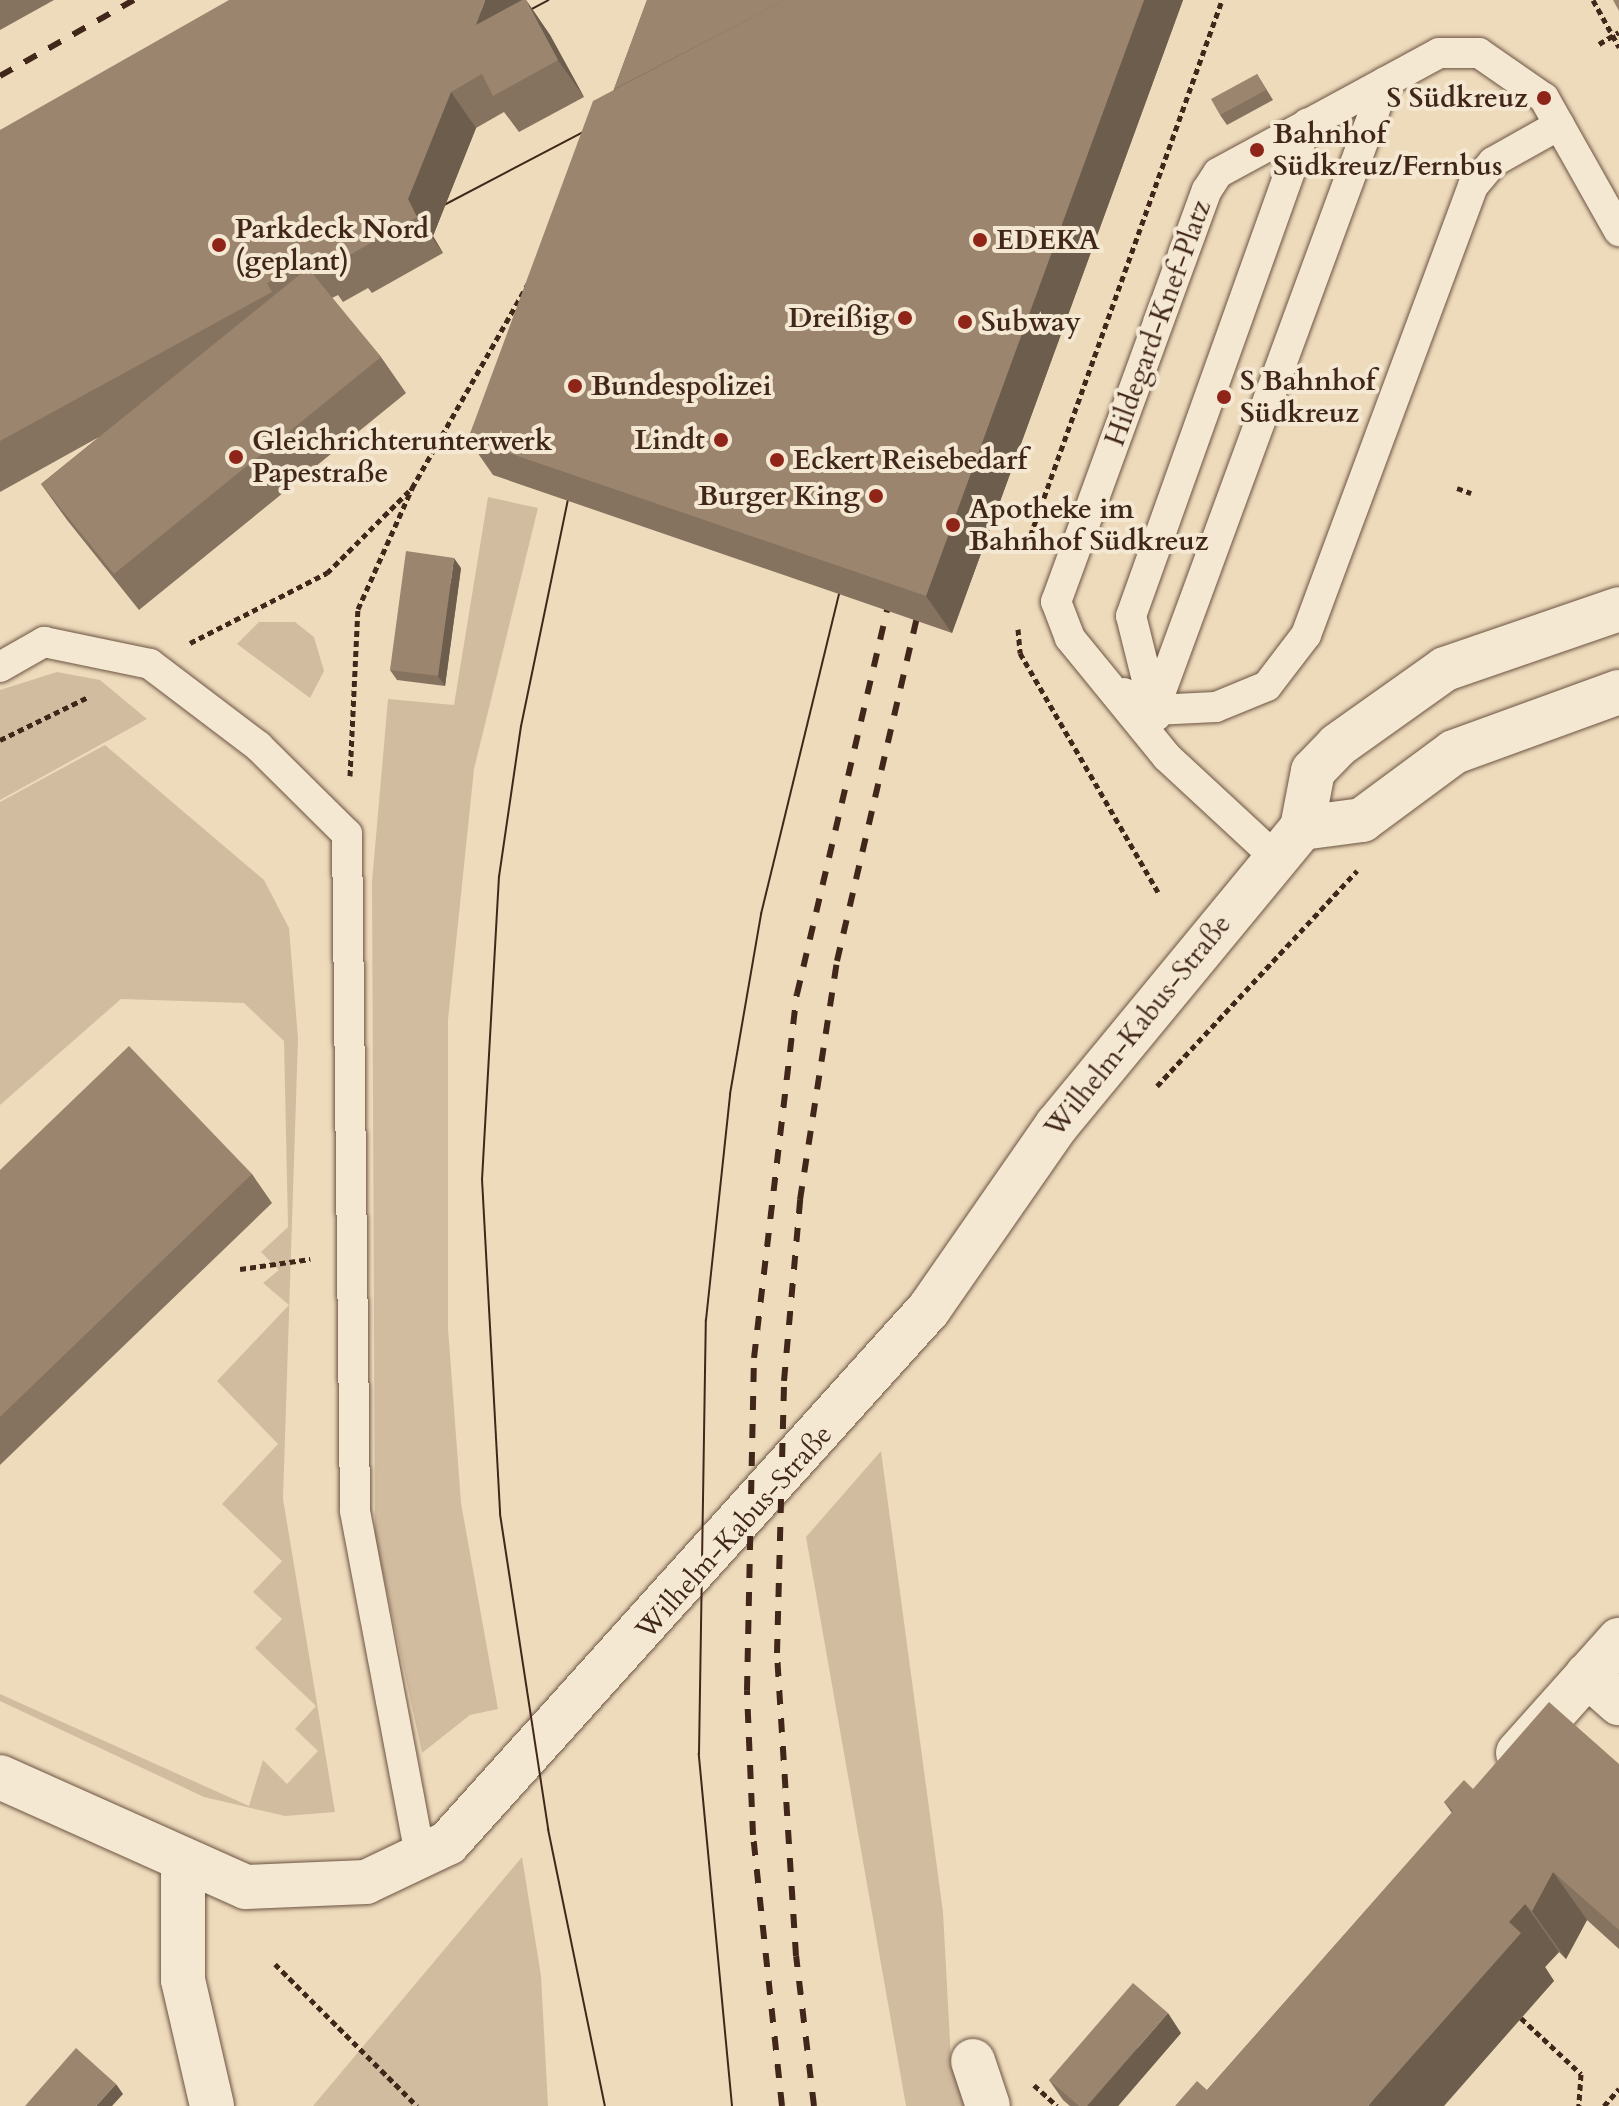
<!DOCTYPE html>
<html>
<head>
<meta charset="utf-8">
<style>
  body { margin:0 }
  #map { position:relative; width:1619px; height:2106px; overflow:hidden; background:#eedbbc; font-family:Cardo,serif }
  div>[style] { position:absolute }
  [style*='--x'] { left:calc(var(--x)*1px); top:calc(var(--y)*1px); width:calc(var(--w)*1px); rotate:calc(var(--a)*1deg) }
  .green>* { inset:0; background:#d1bca0 }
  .path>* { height:5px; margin-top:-2.5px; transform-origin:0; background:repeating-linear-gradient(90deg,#41271a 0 6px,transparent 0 10px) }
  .roads { filter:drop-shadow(0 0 2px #6c5442) drop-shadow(0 0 2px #6c5442) }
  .service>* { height:30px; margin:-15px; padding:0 15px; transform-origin:15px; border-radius:15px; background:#f4e8d3 }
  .pedestrian>* { height:44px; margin:-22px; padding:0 22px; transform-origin:22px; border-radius:22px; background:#f4e8d3 }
  .minor>* { height:44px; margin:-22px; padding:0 22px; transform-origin:22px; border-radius:22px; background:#f4e8d3 }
  .tertiary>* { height:44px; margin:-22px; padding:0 22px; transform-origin:22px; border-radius:22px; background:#f4e8d3 }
  .tram>* { height:2px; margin:-1px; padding:0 1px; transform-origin:1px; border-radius:1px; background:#41271a }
  .rail>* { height:6px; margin-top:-3px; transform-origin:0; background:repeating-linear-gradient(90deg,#41271a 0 14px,transparent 0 28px) }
  .wall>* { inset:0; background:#85725f }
  .shaded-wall>* { inset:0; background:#6c5d4d }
  .building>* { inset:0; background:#9b856e }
  .dots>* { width:22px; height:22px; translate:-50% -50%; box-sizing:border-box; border:4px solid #f4e8d3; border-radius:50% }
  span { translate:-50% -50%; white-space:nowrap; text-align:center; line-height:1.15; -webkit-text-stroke:8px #f4e8d3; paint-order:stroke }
  .poi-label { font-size:28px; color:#41271a; font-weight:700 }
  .right { translate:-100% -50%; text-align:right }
  .left { translate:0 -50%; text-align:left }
  .street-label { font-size:28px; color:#41271a }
</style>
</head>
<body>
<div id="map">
  <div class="green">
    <i style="clip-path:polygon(488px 497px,538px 508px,474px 769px,448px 1020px,448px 1328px,461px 1503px,498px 1709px,470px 1715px,422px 1753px,375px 1536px,372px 882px,388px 699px,454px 705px)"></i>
    <i style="clip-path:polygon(259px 622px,295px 622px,314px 637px,324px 671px,310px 698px,237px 644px)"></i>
    <i style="clip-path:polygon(57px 672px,100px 680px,147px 719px,0 800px,0 690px)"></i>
    <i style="clip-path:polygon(105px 745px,264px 880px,289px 928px,298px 1038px,283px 1499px,335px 1812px,285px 1816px,204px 1797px,0 1701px,0 1694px,249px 1806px,263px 1760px,287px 1784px,318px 1751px,295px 1729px,316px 1706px,255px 1648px,282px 1619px,253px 1592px,282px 1561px,222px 1504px,278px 1444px,217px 1381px,289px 1305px,263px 1283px,279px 1270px,261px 1252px,288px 1227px,284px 1041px,244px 1003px,121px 999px,0 1105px,0 802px)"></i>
    <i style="clip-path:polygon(881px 1451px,943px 1912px,951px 2060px,966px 2106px,906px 2106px,806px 1537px)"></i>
    <i style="clip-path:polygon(522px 1857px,541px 1976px,548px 2106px,313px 2106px)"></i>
  </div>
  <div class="path">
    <i style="--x:1593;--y:0;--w:54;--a:61"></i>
    <i style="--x:1599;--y:44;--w:23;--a:-31"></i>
    <i style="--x:1457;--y:488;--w:15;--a:20"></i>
    <i style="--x:1027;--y:545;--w:579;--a:-70.31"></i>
    <i style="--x:1018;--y:629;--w:24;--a:85"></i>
    <i style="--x:1020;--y:653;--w:276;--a:60"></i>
    <i style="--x:190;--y:643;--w:154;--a:-27.1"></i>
    <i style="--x:327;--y:573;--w:116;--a:-45"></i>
    <i style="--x:0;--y:740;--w:98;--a:-26"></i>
    <i style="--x:350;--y:776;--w:167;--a:-87.3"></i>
    <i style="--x:358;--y:609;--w:133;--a:-65.9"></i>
    <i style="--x:412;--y:488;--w:239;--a:-60.4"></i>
    <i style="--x:1157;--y:1086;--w:294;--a:-47.1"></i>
    <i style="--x:240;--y:1269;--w:71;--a:-8.1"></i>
    <i style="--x:275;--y:1964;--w:201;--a:45"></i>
    <i style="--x:1521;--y:2018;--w:82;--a:43"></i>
    <i style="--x:1581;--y:2074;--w:32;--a:94"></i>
    <i style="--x:1034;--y:2085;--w:31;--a:42"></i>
    <i style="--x:1604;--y:2106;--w:23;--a:-49"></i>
  </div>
  <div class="roads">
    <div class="service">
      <i style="--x:0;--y:667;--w:51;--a:-29.6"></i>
      <i style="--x:44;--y:642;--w:108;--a:11.7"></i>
      <i style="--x:150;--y:664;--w:136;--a:37.2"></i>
      <i style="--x:258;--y:746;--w:125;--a:44.7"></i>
      <i style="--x:347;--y:834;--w:677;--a:89.32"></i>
      <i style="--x:355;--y:1511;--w:355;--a:79.3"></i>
      <i style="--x:1124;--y:693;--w:34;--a:30"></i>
      <i style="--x:1154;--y:710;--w:62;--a:-2.8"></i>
      <i style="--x:1216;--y:707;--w:55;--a:-22.4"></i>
      <i style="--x:1267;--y:686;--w:64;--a:-52.6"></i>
      <i style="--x:1306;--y:635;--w:479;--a:-69.6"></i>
      <i style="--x:1473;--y:186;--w:31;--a:-50"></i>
      <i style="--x:1493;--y:162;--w:76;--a:-29.3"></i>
      <i style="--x:1154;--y:710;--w:669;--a:-69.8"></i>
      <i style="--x:1156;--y:716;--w:103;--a:-104"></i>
      <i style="--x:1131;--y:616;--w:523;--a:-70.32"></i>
      <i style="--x:1276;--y:858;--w:149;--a:-137.2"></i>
      <i style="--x:1167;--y:757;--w:154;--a:-129.2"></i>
      <i style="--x:1070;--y:638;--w:39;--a:-111"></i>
      <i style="--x:1056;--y:602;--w:439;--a:-69.9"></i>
      <i style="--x:1207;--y:190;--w:20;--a:-57"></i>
      <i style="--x:1218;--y:173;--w:251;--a:-28.5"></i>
      <i style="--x:1439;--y:53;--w:40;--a:0"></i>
      <i style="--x:1479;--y:53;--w:79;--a:34.7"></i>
      <i style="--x:1544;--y:98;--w:153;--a:60.6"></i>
    </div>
    <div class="pedestrian">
      <i style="--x:1587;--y:1675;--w:43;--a:41.2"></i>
      <i style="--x:1518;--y:1753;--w:152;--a:-48.2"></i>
      <i style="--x:973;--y:2061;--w:47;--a:71.6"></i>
    </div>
    <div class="minor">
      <i style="--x:183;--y:1863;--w:117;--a:90"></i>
      <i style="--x:183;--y:1980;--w:129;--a:77"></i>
    </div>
    <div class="tertiary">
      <i style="--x:1302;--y:828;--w:61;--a:-7.6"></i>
      <i style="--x:1362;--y:820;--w:114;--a:-36.5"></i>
      <i style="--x:1454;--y:752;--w:176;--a:-20"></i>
      <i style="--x:0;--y:1777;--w:269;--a:24.1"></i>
      <i style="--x:246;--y:1887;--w:120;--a:-2.4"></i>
      <i style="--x:366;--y:1882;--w:91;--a:-25.4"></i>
      <i style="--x:448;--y:1843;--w:719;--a:-47.99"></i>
      <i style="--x:929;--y:1309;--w:224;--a:-55.2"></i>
      <i style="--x:1057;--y:1125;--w:385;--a:-50.5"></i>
      <i style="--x:1302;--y:828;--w:58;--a:-79.1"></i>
      <i style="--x:1313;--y:771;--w:36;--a:-46"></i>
      <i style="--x:1338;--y:745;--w:131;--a:-35.4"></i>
      <i style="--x:1445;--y:669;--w:184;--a:-19"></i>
    </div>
  </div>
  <div class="tram">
    <i style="--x:513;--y:19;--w:40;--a:-28"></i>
    <i style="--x:425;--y:215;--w:200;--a:-27.7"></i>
    <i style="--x:572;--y:480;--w:251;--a:101.7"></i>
    <i style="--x:521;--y:726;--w:152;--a:98.3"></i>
    <i style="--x:499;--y:876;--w:303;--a:93.2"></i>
    <i style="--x:482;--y:1179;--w:335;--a:86.9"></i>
    <i style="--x:500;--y:1514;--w:319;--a:81.3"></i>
    <i style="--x:548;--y:1829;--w:283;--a:78.4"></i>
    <i style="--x:732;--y:2106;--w:354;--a:-95.4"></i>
    <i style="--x:699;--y:1754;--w:434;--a:-89.1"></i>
    <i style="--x:706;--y:1320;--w:227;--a:-83.9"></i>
    <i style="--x:730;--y:1094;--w:183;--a:-80.2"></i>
    <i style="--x:761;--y:914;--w:350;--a:-76.3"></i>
  </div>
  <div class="rail">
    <i style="--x:0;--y:76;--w:154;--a:-29.6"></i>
    <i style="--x:782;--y:2106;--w:273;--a:-96.1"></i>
    <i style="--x:753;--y:1835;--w:145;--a:-92.4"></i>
    <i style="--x:747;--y:1690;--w:332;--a:-88.8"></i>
    <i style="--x:754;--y:1358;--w:367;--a:-83.3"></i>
    <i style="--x:797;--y:994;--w:415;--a:-76.8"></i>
    <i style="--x:814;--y:2106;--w:151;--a:-96.8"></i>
    <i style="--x:796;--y:1956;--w:304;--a:-93.6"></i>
    <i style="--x:777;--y:1653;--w:272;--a:-88.5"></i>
    <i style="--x:784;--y:1381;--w:182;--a:-84.9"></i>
    <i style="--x:800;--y:1200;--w:242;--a:-81.2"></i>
    <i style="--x:837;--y:961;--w:374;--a:-76.9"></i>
  </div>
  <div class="wall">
    <i style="clip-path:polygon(0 0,54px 0,0 30px)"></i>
    <i style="clip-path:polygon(526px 0,550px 35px,584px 97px,519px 132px,504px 112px,476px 128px,433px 236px,443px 253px,372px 293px,368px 288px,343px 302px,338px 295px,332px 298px,381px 357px,406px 393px,139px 610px,67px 520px,41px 484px,99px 437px,0 492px,0 130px)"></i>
    <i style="clip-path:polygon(647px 0,1183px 0,952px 633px,493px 475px,468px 439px,614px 89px)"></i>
    <i style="clip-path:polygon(1257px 74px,1273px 100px,1227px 125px,1220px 115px)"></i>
    <i style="clip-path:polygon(461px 568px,445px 686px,397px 680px,390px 670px)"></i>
    <i style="clip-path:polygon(0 1170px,252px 1174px,272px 1203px,0 1465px)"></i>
    <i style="clip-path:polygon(1619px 1764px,1619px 1949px,1587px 1920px,1566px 1959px,1559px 1952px,1545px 1967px,1554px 1981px,1207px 2090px,1452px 1813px,1444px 1802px,1473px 1789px)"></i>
    <i style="clip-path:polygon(1181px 2033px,1118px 2106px,1070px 2106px,1063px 2100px,1049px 2080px)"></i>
  </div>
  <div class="shaded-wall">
    <i style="clip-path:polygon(485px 0,524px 0,476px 25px)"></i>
    <i style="clip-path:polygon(526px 0,550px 35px,584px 97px,558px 60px)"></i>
    <i style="clip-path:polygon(1144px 0,1183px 0,952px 633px,926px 596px)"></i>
    <i style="clip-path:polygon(451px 92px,476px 128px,433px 236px,443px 253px,417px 217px,408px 199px)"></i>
    <i style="clip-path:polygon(454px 558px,461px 568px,445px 686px,438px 676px)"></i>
    <i style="clip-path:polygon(1553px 1872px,1587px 1920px,1566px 1959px,1532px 1911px)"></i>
    <i style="clip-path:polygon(1525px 1904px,1559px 1952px,1545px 1967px,1554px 1981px,1444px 2106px,1368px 2106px,1509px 1922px)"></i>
    <i style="clip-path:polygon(1168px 2013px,1181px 2033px,1118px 2106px,1087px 2106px)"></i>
    <i style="clip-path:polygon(116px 2084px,123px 2094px,112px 2106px,96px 2106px)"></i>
  </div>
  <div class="building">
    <i style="clip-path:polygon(229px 0,485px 0,476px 25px,522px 0,526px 0,558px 60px,493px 96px,482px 74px,451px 92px,408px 199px,417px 217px,346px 257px,343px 252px,317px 266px,313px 258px,267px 283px,272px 292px,0 441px,0 130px)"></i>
    <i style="clip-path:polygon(647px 0,785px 0,614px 89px)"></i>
    <i style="clip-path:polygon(785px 0,1144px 0,926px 596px,468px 439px,593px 101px)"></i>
    <i style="clip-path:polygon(1613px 0,1619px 0,1619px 11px)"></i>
    <i style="clip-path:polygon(1257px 74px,1266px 90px,1220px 115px,1211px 99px)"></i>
    <i style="clip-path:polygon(308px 268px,381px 357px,114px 574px,41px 484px)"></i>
    <i style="clip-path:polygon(406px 551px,454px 558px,438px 676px,390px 670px)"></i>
    <i style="clip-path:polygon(129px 1046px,252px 1174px,0 1417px,0 1170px)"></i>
    <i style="clip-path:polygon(1549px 1702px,1619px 1764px,1619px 1930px,1553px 1872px,1532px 1911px,1525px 1904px,1509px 1922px,1521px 1933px,1368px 2106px,1175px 2106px,1197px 2081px,1207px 2090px,1453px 1811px,1444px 1802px,1464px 1780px,1473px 1789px)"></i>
    <i style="clip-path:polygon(1133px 1983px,1168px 2013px,1087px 2106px,1079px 2106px,1049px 2080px)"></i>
    <i style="clip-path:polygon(76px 2048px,116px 2084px,96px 2106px,25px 2106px)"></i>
  </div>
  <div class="dots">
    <i style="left:1544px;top:98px;background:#8f2418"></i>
    <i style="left:1257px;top:150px;background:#8f2418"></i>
    <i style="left:980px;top:240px;background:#8f2418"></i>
    <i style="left:219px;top:245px;background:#8f2418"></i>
    <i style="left:905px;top:318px;background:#8f2418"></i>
    <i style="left:965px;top:322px;background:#8f2418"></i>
    <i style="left:575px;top:386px;background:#8f2418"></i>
    <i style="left:1224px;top:397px;background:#8f2418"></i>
    <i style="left:721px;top:440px;background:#8f2418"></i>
    <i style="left:236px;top:457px;background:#8f2418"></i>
    <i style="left:777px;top:460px;background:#8f2418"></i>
    <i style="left:876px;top:496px;background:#8f2418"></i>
    <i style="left:953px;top:525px;background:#8f2418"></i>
  </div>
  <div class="poi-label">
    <span class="right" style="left:1528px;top:98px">S Südkreuz</span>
    <span class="left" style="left:1273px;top:150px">Bahnhof<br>Südkreuz/Fernbus</span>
    <span class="left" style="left:235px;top:245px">Parkdeck Nord<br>(geplant)</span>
    <span class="left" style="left:996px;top:240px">EDEKA</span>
    <span class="right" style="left:889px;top:318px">Dreißig</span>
    <span class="left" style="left:981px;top:322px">Subway</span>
    <span class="left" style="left:1240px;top:397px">S Bahnhof<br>Südkreuz</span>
    <span class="left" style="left:591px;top:386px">Bundespolizei</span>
    <span class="right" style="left:705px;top:440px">Lindt</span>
    <span class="left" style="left:252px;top:457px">Gleichrichterunterwerk<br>Papestraße</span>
    <span class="left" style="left:793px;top:460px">Eckert Reisebedarf</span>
    <span class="right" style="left:860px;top:496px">Burger King</span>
    <span class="left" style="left:969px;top:525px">Apotheke im<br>Bahnhof Südkreuz</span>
  </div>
  <div class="street-label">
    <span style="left:1158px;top:323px;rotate:-70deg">Hildegard-Knef-Platz</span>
    <span style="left:1138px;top:1026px;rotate:-51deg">Wilhelm-Kabus-Straße</span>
    <span style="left:734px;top:1532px;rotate:-48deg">Wilhelm-Kabus-Straße</span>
  </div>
</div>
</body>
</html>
